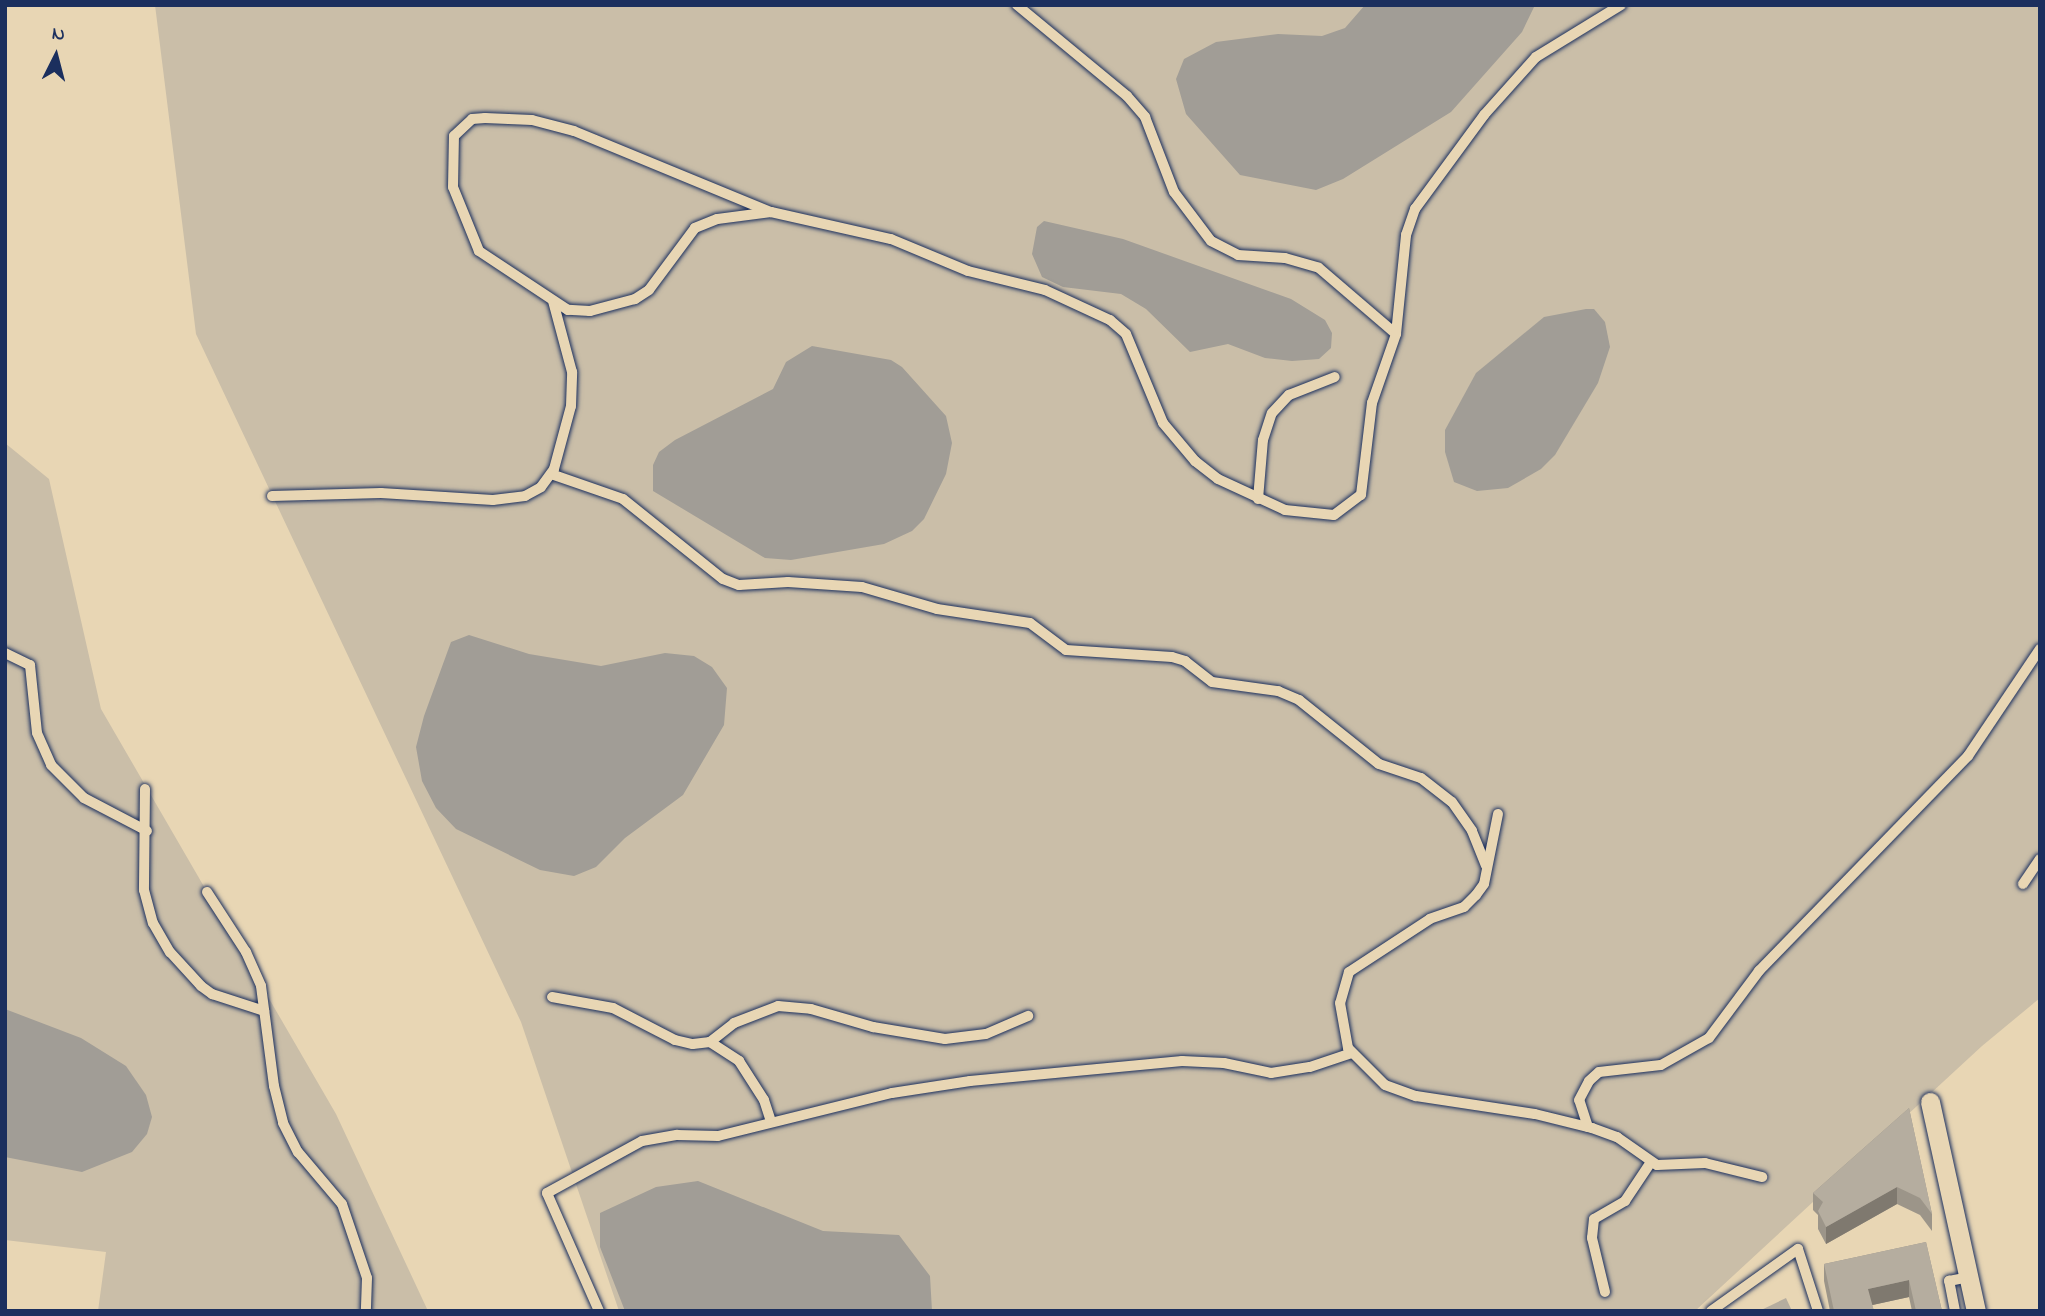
<!DOCTYPE html>
<html>
<head>
<meta charset="utf-8">
<style>
  body { margin:0 }
  #map { position:relative; width:2045px; height:1316px; overflow:hidden; background:#e8d6b4; font-family:"Indie Flower",sans-serif }
  div>[style] { position:absolute }
  [style*='--x'] { left:calc(var(--x)*1px); top:calc(var(--y)*1px); width:calc(var(--w)*1px); rotate:calc(var(--a)*1deg) }
  .green>* { inset:0; background:#cabea8 }
  .water>* { inset:0; background:#a19d96 }
  .roads { filter:drop-shadow(0 0 2px #1b2f5e) drop-shadow(0 0 2px #1b2f5e) }
  .lane>* { height:10px; margin:-5px; padding:0 5px; transform-origin:5px; border-radius:5px; background:#e8d6b4 }
  .street>* { height:19px; margin:-9.5px; padding:0 9.5px; transform-origin:9.5px; border-radius:9.5px; background:#e8d6b4 }
  .wall>* { inset:0; background:#9c9589 }
  .shaded-wall>* { inset:0; background:#7f796f }
  .building>* { inset:0; background:#b5ad9f }
  span { translate:-50% -50%; white-space:nowrap; text-align:center; line-height:1.15; -webkit-text-stroke:5px #e8d6b4; paint-order:stroke }
  .frame { position:absolute; inset:0; border:7px solid #1b2f5e; pointer-events:none }
  .north { position:absolute; left:21px; top:21px; width:70px; height:70px; -webkit-text-stroke:5px #e8d6b4; paint-order:stroke; rotate:6deg; font-size:19px; font-weight:700; line-height:28px; text-align:center; color:#1b2f5e }
  .north::after { content:''; display:block; margin:auto; width:24px; height:32px; background:#1b2f5e; clip-path:polygon(50% 0,100% 100%,50% 72%,0 100%) }
</style>
</head>
<body>
<div id="map">
  <div class="green">
    <i style="clip-path:polygon(155px 5px,2040px 5px,2040px 998px,1982px 1046px,1695px 1311px,619px 1311px,521px 1022px,196px 334px)"></i>
    <i style="clip-path:polygon(5px 443px,49px 479px,101px 709px,336px 1114px,428px 1311px,98px 1311px,106px 1252px,5px 1240px)"></i>
  </div>
  <div class="water">
    <i style="clip-path:polygon(1365px 5px,1535px 5px,1522px 32px,1451px 112px,1343px 179px,1316px 190px,1240px 175px,1186px 114px,1176px 79px,1184px 59px,1216px 42px,1278px 34px,1322px 36px,1345px 28px)"></i>
    <i style="clip-path:polygon(1044px 221px,1123px 239px,1291px 299px,1325px 320px,1332px 333px,1331px 348px,1319px 359px,1292px 361px,1265px 358px,1228px 344px,1190px 352px,1146px 309px,1121px 294px,1063px 287px,1042px 277px,1032px 254px,1037px 227px)"></i>
    <i style="clip-path:polygon(1586px 309px,1594px 309px,1605px 322px,1610px 347px,1598px 383px,1555px 455px,1541px 469px,1508px 488px,1477px 491px,1454px 482px,1445px 452px,1445px 430px,1476px 373px,1544px 317px)"></i>
    <i style="clip-path:polygon(812px 346px,891px 360px,902px 367px,946px 416px,952px 443px,946px 474px,924px 519px,912px 531px,884px 544px,791px 560px,765px 558px,653px 491px,653px 465px,659px 452px,675px 440px,773px 389px,786px 362px)"></i>
    <i style="clip-path:polygon(469px 635px,529px 654px,601px 666px,665px 653px,694px 656px,712px 667px,727px 688px,724px 725px,683px 795px,625px 838px,596px 867px,574px 876px,540px 870px,456px 829px,436px 808px,422px 781px,416px 747px,424px 716px,451px 642px)"></i>
    <i style="clip-path:polygon(5px 1009px,81px 1038px,126px 1066px,146px 1095px,152px 1117px,147px 1134px,132px 1152px,82px 1172px,5px 1157px)"></i>
    <i style="clip-path:polygon(698px 1181px,823px 1231px,899px 1235px,930px 1276px,932px 1311px,625px 1311px,600px 1247px,600px 1213px,656px 1187px)"></i>
  </div>
  <div class="roads">
    <div class="lane">
      <i style="--x:1017;--y:5;--w:143;--a:39.6"></i>
      <i style="--x:1127;--y:96;--w:28;--a:49"></i>
      <i style="--x:1145;--y:117;--w:80;--a:68.9"></i>
      <i style="--x:1174;--y:192;--w:61;--a:52.9"></i>
      <i style="--x:1211;--y:241;--w:30;--a:27"></i>
      <i style="--x:1238;--y:255;--w:47;--a:3.7"></i>
      <i style="--x:1285;--y:258;--w:35;--a:16"></i>
      <i style="--x:1319;--y:268;--w:101;--a:40.6"></i>
      <i style="--x:771;--y:212;--w:54;--a:172.6"></i>
      <i style="--x:717;--y:219;--w:24;--a:158"></i>
      <i style="--x:695;--y:228;--w:77;--a:126.6"></i>
      <i style="--x:649;--y:290;--w:17;--a:147"></i>
      <i style="--x:635;--y:299;--w:47;--a:165.1"></i>
      <i style="--x:590;--y:311;--w:22;--a:-177"></i>
      <i style="--x:568;--y:310;--w:107;--a:-146.5"></i>
      <i style="--x:479;--y:251;--w:69;--a:-112.1"></i>
      <i style="--x:453;--y:187;--w:51;--a:-88.9"></i>
      <i style="--x:454;--y:136;--w:25;--a:-43"></i>
      <i style="--x:472;--y:119;--w:13;--a:-4"></i>
      <i style="--x:485;--y:118;--w:47;--a:2.4"></i>
      <i style="--x:532;--y:120;--w:43;--a:14.7"></i>
      <i style="--x:574;--y:131;--w:213;--a:22.4"></i>
      <i style="--x:771;--y:212;--w:123;--a:12.7"></i>
      <i style="--x:891;--y:239;--w:83;--a:22.6"></i>
      <i style="--x:968;--y:271;--w:79;--a:13.9"></i>
      <i style="--x:1045;--y:290;--w:72;--a:24.8"></i>
      <i style="--x:1110;--y:320;--w:21;--a:41"></i>
      <i style="--x:1126;--y:334;--w:96;--a:67.4"></i>
      <i style="--x:1163;--y:423;--w:50;--a:49.9"></i>
      <i style="--x:1195;--y:461;--w:29;--a:38"></i>
      <i style="--x:1218;--y:479;--w:74;--a:24.8"></i>
      <i style="--x:1285;--y:510;--w:49;--a:5.8"></i>
      <i style="--x:1334;--y:515;--w:34;--a:-37"></i>
      <i style="--x:1361;--y:495;--w:93;--a:-83.2"></i>
      <i style="--x:1372;--y:403;--w:73;--a:-70.8"></i>
      <i style="--x:1396;--y:334;--w:100;--a:-84.2"></i>
      <i style="--x:1406;--y:235;--w:28;--a:-71"></i>
      <i style="--x:1415;--y:209;--w:117;--a:-53.7"></i>
      <i style="--x:1484;--y:115;--w:78;--a:-48.1"></i>
      <i style="--x:1536;--y:57;--w:100;--a:-31.5"></i>
      <i style="--x:551;--y:474;--w:76;--a:19.1"></i>
      <i style="--x:623;--y:499;--w:128;--a:38.7"></i>
      <i style="--x:723;--y:579;--w:17;--a:21"></i>
      <i style="--x:739;--y:585;--w:49;--a:-3.5"></i>
      <i style="--x:788;--y:582;--w:74;--a:3.9"></i>
      <i style="--x:862;--y:587;--w:78;--a:16.3"></i>
      <i style="--x:937;--y:609;--w:94;--a:8.6"></i>
      <i style="--x:1030;--y:623;--w:45;--a:36.9"></i>
      <i style="--x:1066;--y:650;--w:106;--a:3.8"></i>
      <i style="--x:1172;--y:657;--w:14;--a:17"></i>
      <i style="--x:1185;--y:661;--w:34;--a:38"></i>
      <i style="--x:1212;--y:682;--w:67;--a:7.8"></i>
      <i style="--x:1278;--y:691;--w:23;--a:23"></i>
      <i style="--x:1299;--y:700;--w:102;--a:38.7"></i>
      <i style="--x:1379;--y:764;--w:44;--a:18.4"></i>
      <i style="--x:1421;--y:778;--w:39;--a:38"></i>
      <i style="--x:1452;--y:802;--w:35;--a:55"></i>
      <i style="--x:1472;--y:831;--w:37;--a:68"></i>
      <i style="--x:272;--y:496;--w:109;--a:-1.6"></i>
      <i style="--x:381;--y:493;--w:112;--a:3.6"></i>
      <i style="--x:493;--y:500;--w:32;--a:-7"></i>
      <i style="--x:525;--y:496;--w:18;--a:-29"></i>
      <i style="--x:541;--y:487;--w:22;--a:-54"></i>
      <i style="--x:554;--y:469;--w:65;--a:-74.9"></i>
      <i style="--x:571;--y:406;--w:34;--a:-88"></i>
      <i style="--x:572;--y:372;--w:73;--a:-105"></i>
      <i style="--x:1258;--y:499;--w:59;--a:-85.2"></i>
      <i style="--x:1263;--y:440;--w:28;--a:-72"></i>
      <i style="--x:1272;--y:413;--w:25;--a:-47"></i>
      <i style="--x:1289;--y:395;--w:49;--a:-21.4"></i>
      <i style="--x:5;--y:653;--w:28;--a:26"></i>
      <i style="--x:30;--y:665;--w:68;--a:84.1"></i>
      <i style="--x:37;--y:733;--w:35;--a:66"></i>
      <i style="--x:51;--y:765;--w:47;--a:45"></i>
      <i style="--x:84;--y:798;--w:71;--a:27.6"></i>
      <i style="--x:145;--y:789;--w:101;--a:90.6"></i>
      <i style="--x:144;--y:890;--w:34;--a:75"></i>
      <i style="--x:153;--y:923;--w:34;--a:60"></i>
      <i style="--x:170;--y:952;--w:46;--a:47.6"></i>
      <i style="--x:201;--y:986;--w:14;--a:36"></i>
      <i style="--x:212;--y:994;--w:55;--a:18.1"></i>
      <i style="--x:1498;--y:814;--w:71;--a:101.3"></i>
      <i style="--x:1484;--y:884;--w:14;--a:126"></i>
      <i style="--x:1476;--y:895;--w:17;--a:135"></i>
      <i style="--x:1464;--y:907;--w:36;--a:161"></i>
      <i style="--x:1430;--y:919;--w:97;--a:146.8"></i>
      <i style="--x:1349;--y:972;--w:32;--a:106"></i>
      <i style="--x:1340;--y:1003;--w:46;--a:79.9"></i>
      <i style="--x:1348;--y:1048;--w:52;--a:45"></i>
      <i style="--x:1385;--y:1085;--w:33;--a:20"></i>
      <i style="--x:1416;--y:1096;--w:120;--a:8.6"></i>
      <i style="--x:1535;--y:1114;--w:59;--a:13.8"></i>
      <i style="--x:1592;--y:1128;--w:27;--a:20"></i>
      <i style="--x:1617;--y:1137;--w:49;--a:35"></i>
      <i style="--x:1657;--y:1165;--w:48;--a:-2.4"></i>
      <i style="--x:1705;--y:1163;--w:59;--a:13.8"></i>
      <i style="--x:2023;--y:884;--w:30;--a:-56"></i>
      <i style="--x:207;--y:892;--w:72;--a:57"></i>
      <i style="--x:246;--y:952;--w:37;--a:66"></i>
      <i style="--x:261;--y:986;--w:101;--a:82.6"></i>
      <i style="--x:274;--y:1086;--w:38;--a:76"></i>
      <i style="--x:283;--y:1123;--w:33;--a:63"></i>
      <i style="--x:298;--y:1152;--w:68;--a:49.8"></i>
      <i style="--x:342;--y:1204;--w:78;--a:71.3"></i>
      <i style="--x:367;--y:1278;--w:33;--a:92"></i>
      <i style="--x:552;--y:997;--w:62;--a:10.2"></i>
      <i style="--x:613;--y:1008;--w:70;--a:27.3"></i>
      <i style="--x:675;--y:1040;--w:18;--a:13"></i>
      <i style="--x:693;--y:1044;--w:17;--a:-7"></i>
      <i style="--x:710;--y:1042;--w:31;--a:-38"></i>
      <i style="--x:734;--y:1023;--w:47;--a:-21.1"></i>
      <i style="--x:778;--y:1006;--w:33;--a:5"></i>
      <i style="--x:811;--y:1009;--w:65;--a:16.2"></i>
      <i style="--x:873;--y:1027;--w:73;--a:9.5"></i>
      <i style="--x:945;--y:1039;--w:41;--a:-7"></i>
      <i style="--x:986;--y:1034;--w:46;--a:-23.2"></i>
      <i style="--x:710;--y:1042;--w:35;--a:33"></i>
      <i style="--x:739;--y:1061;--w:46;--a:57.3"></i>
      <i style="--x:764;--y:1100;--w:23;--a:72"></i>
      <i style="--x:1588;--y:1127;--w:28;--a:-108"></i>
      <i style="--x:1579;--y:1100;--w:21;--a:-62"></i>
      <i style="--x:1589;--y:1081;--w:13;--a:-42"></i>
      <i style="--x:1599;--y:1072;--w:62;--a:-6.4"></i>
      <i style="--x:1661;--y:1065;--w:55;--a:-29.4"></i>
      <i style="--x:1709;--y:1038;--w:84;--a:-53.3"></i>
      <i style="--x:1759;--y:971;--w:300;--a:-45.8"></i>
      <i style="--x:1968;--y:756;--w:129;--a:-56.1"></i>
      <i style="--x:1605;--y:1292;--w:56;--a:-103.5"></i>
      <i style="--x:1592;--y:1238;--w:19;--a:-84"></i>
      <i style="--x:1594;--y:1219;--w:36;--a:-30"></i>
      <i style="--x:1625;--y:1201;--w:47;--a:-56.3"></i>
      <i style="--x:599;--y:1311;--w:129;--a:-113.8"></i>
      <i style="--x:547;--y:1193;--w:108;--a:-28.7"></i>
      <i style="--x:642;--y:1141;--w:36;--a:-10"></i>
      <i style="--x:677;--y:1135;--w:41;--a:1.4"></i>
      <i style="--x:718;--y:1136;--w:179;--a:-13.9"></i>
      <i style="--x:892;--y:1093;--w:79;--a:-8.7"></i>
      <i style="--x:970;--y:1081;--w:213;--a:-5.4"></i>
      <i style="--x:1182;--y:1061;--w:42;--a:2.7"></i>
      <i style="--x:1224;--y:1063;--w:48;--a:12"></i>
      <i style="--x:1271;--y:1073;--w:39;--a:-9"></i>
      <i style="--x:1310;--y:1067;--w:44;--a:-18.4"></i>
      <i style="--x:1711;--y:1311;--w:107;--a:-35.5"></i>
      <i style="--x:1798;--y:1249;--w:65;--a:72.1"></i>
      <i style="--x:1955;--y:1311;--w:31;--a:-101"></i>
      <i style="--x:1949;--y:1281;--w:20;--a:-11"></i>
    </div>
    <div class="street">
      <i style="--x:1930;--y:1102;--w:214;--a:77.6"></i>
    </div>
  </div>
  <div class="wall">
    <i style="clip-path:polygon(1909px 1108px,1932px 1214px,1932px 1231px,1920px 1215px,1897px 1204px,1826px 1244px,1818px 1229px,1818px 1215px,1813px 1210px,1813px 1193px)"></i>
    <i style="clip-path:polygon(1926px 1242px,1942px 1311px,1912px 1311px,1909px 1297px,1872px 1305px,1874px 1311px,1830px 1311px,1824px 1281px,1824px 1264px)"></i>
  </div>
  <div class="shaded-wall">
    <i style="clip-path:polygon(1897px 1187px,1897px 1204px,1826px 1244px,1826px 1227px)"></i>
    <i style="clip-path:polygon(1909px 1280px,1909px 1297px,1868px 1306px,1868px 1289px)"></i>
  </div>
  <div class="building">
    <i style="clip-path:polygon(1909px 1108px,1932px 1214px,1920px 1198px,1897px 1187px,1826px 1227px,1818px 1211px,1823px 1202px,1813px 1193px)"></i>
    <i style="clip-path:polygon(1926px 1242px,1942px 1311px,1916px 1311px,1909px 1280px,1868px 1289px,1874px 1311px,1834px 1311px,1824px 1264px)"></i>
    <i style="clip-path:polygon(1786px 1298px,1792px 1311px,1759px 1311px)"></i>
  </div>
  <div class="frame"></div>
  <div class="north">N</div>
</div>
</body>
</html>
